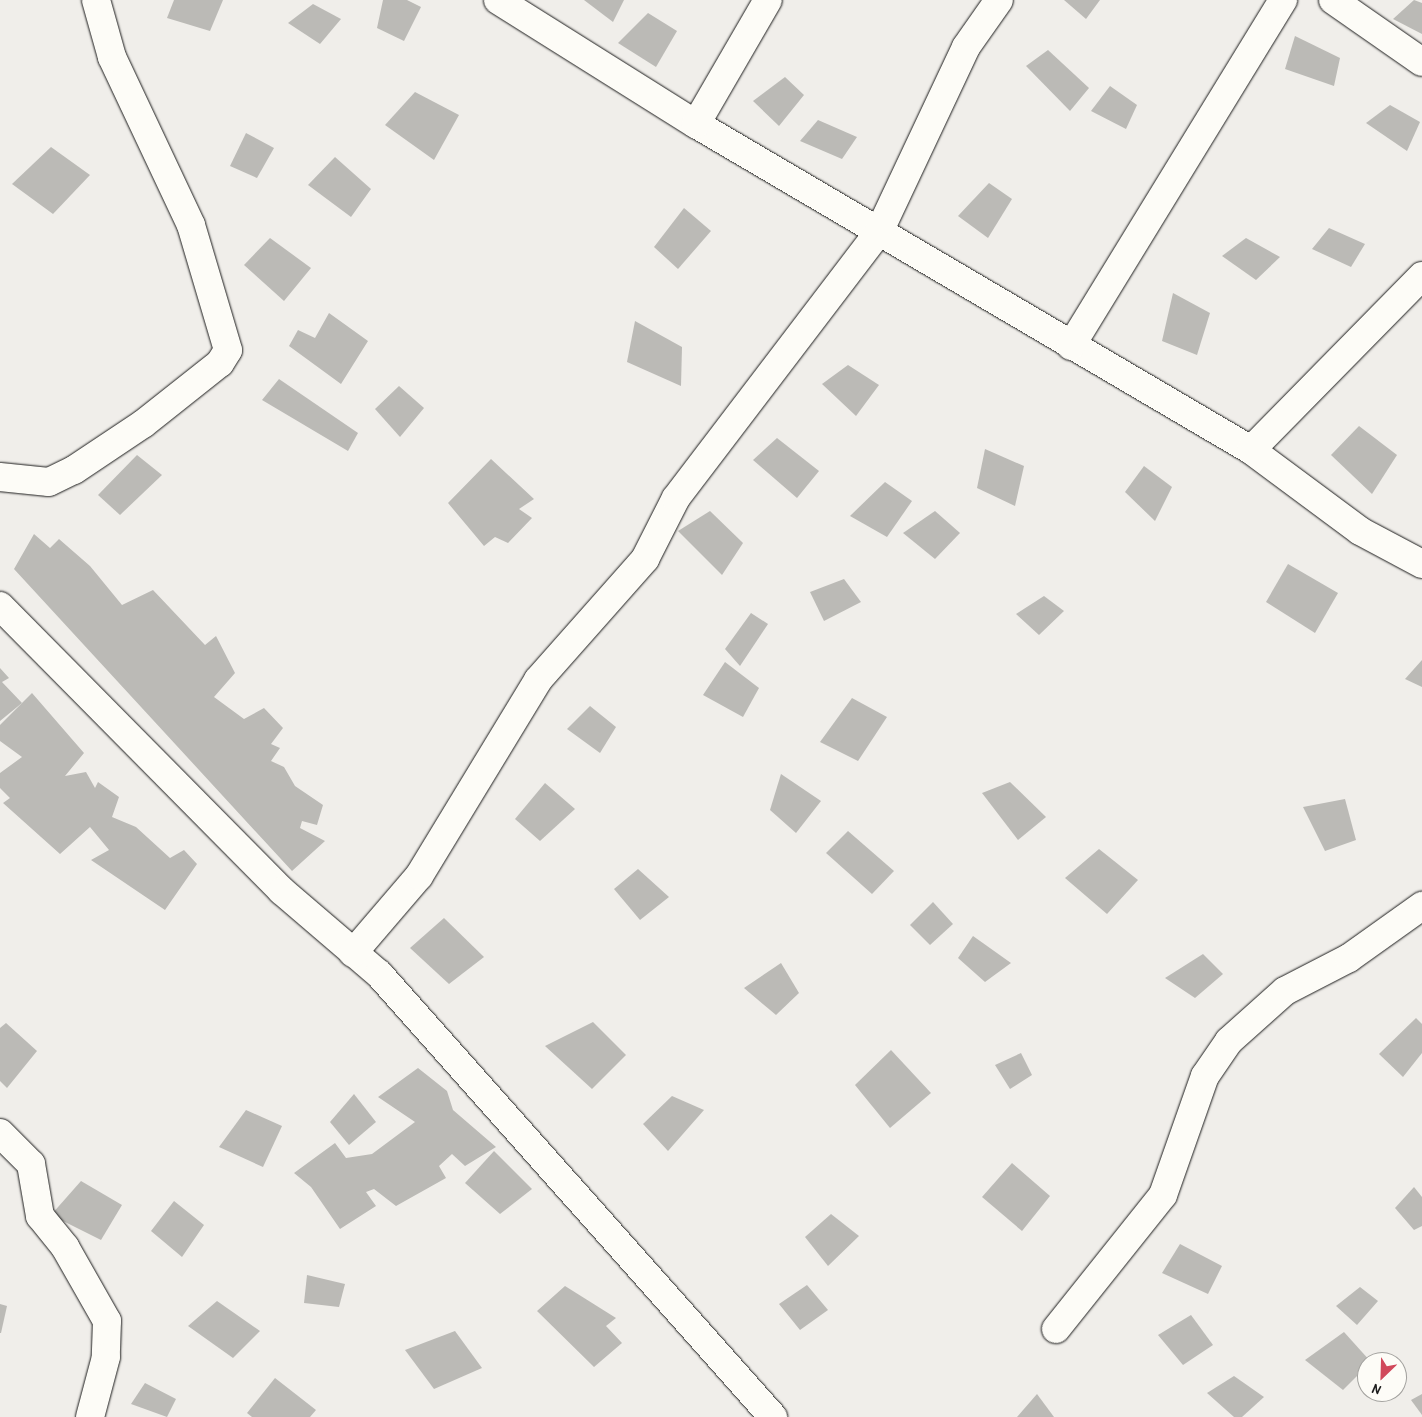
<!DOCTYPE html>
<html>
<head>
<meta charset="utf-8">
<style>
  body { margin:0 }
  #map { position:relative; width:1422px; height:1417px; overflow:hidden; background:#f0eeea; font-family:"Patrick Hand",sans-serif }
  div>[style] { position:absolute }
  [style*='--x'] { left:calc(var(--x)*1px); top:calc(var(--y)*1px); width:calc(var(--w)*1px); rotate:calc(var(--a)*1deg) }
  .building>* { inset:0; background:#bbbab6 }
  .roads { filter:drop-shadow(0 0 1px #1c1c1c) drop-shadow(0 0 1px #1c1c1c) }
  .minor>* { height:28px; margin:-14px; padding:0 14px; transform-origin:14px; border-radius:14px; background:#fdfcf7 }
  span { translate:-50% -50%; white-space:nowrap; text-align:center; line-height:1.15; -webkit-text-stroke:5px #fdfcf7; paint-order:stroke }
  .north { position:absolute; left:1357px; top:1352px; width:50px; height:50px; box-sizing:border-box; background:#fdfcf7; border:1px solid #a3a29f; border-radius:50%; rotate:204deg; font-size:14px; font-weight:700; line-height:20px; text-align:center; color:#1c1c1c }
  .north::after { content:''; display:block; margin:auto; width:18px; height:22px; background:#d1495b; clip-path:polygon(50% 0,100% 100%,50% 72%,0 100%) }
</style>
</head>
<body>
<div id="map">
  <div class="building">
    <i style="clip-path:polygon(174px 0,223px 0,210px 31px,167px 18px)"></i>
    <i style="clip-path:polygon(383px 0,407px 0,421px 7px,404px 41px,377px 28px)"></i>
    <i style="clip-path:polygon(584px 0,624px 0,613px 22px)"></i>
    <i style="clip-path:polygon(1064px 0,1100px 0,1086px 19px)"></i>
    <i style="clip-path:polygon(1414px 0,1422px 3px,1422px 34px,1393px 19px)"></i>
    <i style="clip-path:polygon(313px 4px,341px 19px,320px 44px,288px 23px)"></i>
    <i style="clip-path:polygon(648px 13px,677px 31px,656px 67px,618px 43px)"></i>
    <i style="clip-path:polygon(1295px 36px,1340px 58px,1334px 86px,1285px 69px)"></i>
    <i style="clip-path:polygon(1048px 50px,1089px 88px,1070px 111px,1026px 66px)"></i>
    <i style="clip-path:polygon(785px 77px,804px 95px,779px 126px,753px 101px)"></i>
    <i style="clip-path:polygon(1110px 86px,1137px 105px,1126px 129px,1091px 111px)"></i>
    <i style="clip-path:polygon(415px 92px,459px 115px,434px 160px,385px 125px)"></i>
    <i style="clip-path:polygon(1390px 105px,1420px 122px,1407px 151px,1366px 123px)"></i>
    <i style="clip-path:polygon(818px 120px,857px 137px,842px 159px,800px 141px)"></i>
    <i style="clip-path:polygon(246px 133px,274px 148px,257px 178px,230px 166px)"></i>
    <i style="clip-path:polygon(51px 147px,90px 175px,53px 214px,12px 184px)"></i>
    <i style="clip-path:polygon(335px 157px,371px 189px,351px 217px,308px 185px)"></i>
    <i style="clip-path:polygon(989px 183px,1012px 199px,988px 238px,958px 216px)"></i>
    <i style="clip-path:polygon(684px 208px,711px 231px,678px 269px,654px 247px)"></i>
    <i style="clip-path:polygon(1329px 228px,1365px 244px,1351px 267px,1312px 249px)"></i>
    <i style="clip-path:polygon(270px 238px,311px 268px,284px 301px,244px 265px)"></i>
    <i style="clip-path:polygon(1246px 238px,1280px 257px,1256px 280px,1222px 256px)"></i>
    <i style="clip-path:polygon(1173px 293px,1210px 313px,1197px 355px,1162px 341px)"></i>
    <i style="clip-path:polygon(329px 313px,368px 341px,341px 384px,289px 346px,298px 330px,315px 338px)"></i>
    <i style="clip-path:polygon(635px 321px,682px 347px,681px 386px,627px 362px)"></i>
    <i style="clip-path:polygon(848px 365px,879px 385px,856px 416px,822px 384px)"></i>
    <i style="clip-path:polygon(279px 379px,358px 433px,348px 451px,262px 400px)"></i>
    <i style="clip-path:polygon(399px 386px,424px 408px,400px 437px,375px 409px)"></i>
    <i style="clip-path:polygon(1359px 426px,1397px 455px,1372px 494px,1331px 455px)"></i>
    <i style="clip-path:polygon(777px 438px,819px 471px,797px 498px,753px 460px)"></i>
    <i style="clip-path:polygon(985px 449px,1024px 466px,1015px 506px,977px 488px)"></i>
    <i style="clip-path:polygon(137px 455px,162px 475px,120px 515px,98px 495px)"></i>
    <i style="clip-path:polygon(491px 459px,534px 499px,519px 509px,532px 518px,508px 543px,495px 537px,484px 546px,448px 503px)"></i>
    <i style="clip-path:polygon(1144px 466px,1172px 487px,1155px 521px,1125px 492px)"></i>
    <i style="clip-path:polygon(885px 482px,912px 501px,887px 537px,850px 516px)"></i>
    <i style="clip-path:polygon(710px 511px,743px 543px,722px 575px,678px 531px)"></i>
    <i style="clip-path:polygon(935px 511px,960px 533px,935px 559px,903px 533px)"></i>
    <i style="clip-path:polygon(34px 534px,50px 548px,59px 539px,90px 566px,122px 605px,153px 590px,205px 645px,216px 636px,235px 673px,214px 697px,244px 719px,264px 708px,283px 728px,271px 744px,280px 748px,271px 761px,284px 767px,295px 786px,323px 805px,317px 825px,302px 821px,300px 828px,325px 841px,292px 871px,14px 569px)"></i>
    <i style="clip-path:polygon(1288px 564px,1338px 593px,1315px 633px,1266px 602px)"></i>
    <i style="clip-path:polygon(844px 579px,861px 602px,824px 621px,810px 592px)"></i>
    <i style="clip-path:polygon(1044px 596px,1064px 611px,1039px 635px,1016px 614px)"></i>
    <i style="clip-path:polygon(751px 613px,768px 624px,740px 666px,725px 649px)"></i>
    <i style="clip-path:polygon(1422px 660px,1422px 687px,1405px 679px)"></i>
    <i style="clip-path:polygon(725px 662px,759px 688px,743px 717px,703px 695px)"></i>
    <i style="clip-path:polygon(0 668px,9px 678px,2px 682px,22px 703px,0 721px)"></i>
    <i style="clip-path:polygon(32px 693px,84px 753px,65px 776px,86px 772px,95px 788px,98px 782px,119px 797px,112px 817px,136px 827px,170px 858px,184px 850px,197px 864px,165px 910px,91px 860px,109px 850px,90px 827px,60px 854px,3px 803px,10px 798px,0 788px,0 773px,22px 757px,0 741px,0 725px)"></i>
    <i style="clip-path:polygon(852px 698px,887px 717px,858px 761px,820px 742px)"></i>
    <i style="clip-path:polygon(590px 706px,616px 727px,600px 753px,567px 729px)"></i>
    <i style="clip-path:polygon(781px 774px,821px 801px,796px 833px,770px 810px)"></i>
    <i style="clip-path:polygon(1010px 782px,1046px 817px,1018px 840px,982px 793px)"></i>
    <i style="clip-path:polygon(545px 783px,575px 809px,540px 841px,515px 819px)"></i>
    <i style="clip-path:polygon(1345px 799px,1356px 840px,1325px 851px,1303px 807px)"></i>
    <i style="clip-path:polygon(848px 831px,894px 871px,872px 894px,826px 853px)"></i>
    <i style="clip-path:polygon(1099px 849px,1138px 880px,1107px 914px,1065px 878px)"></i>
    <i style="clip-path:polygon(638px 869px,669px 897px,640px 920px,614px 889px)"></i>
    <i style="clip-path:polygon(933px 902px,953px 924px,930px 945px,910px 925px)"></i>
    <i style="clip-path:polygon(444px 918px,484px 957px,449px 984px,410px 948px)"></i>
    <i style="clip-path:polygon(973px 936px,1011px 963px,985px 982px,958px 958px)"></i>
    <i style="clip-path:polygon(1203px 954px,1223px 974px,1195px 998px,1165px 978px)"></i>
    <i style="clip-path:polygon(781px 963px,799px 993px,776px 1015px,744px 988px)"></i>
    <i style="clip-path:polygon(1416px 1018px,1422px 1024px,1422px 1053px,1403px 1077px,1379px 1054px)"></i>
    <i style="clip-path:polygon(593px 1022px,626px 1055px,592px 1089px,545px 1046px)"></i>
    <i style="clip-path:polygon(6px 1023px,37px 1051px,7px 1088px,0 1081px,0 1028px)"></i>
    <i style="clip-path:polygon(891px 1050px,931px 1093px,890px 1128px,855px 1085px)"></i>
    <i style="clip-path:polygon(1021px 1053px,1032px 1075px,1010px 1089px,995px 1065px)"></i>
    <i style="clip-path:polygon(418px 1068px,447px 1091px,453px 1110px,496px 1147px,465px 1166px,452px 1154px,439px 1166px,446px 1178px,396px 1206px,374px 1189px,366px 1192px,376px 1206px,340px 1229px,311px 1187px,294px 1173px,335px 1143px,346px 1158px,372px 1154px,415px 1122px,378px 1097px)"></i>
    <i style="clip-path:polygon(354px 1094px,376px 1122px,349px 1145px,330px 1122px)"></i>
    <i style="clip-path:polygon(672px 1096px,704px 1110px,668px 1151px,643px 1124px)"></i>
    <i style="clip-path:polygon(246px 1110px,282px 1126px,263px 1167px,219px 1147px)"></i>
    <i style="clip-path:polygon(494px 1151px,532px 1189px,500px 1214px,465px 1183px)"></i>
    <i style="clip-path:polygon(1012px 1163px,1050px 1196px,1022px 1231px,982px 1197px)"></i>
    <i style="clip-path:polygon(81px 1181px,122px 1205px,101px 1240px,51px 1215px)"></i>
    <i style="clip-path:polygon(1414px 1187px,1422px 1197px,1422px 1226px,1414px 1230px,1395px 1208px)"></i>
    <i style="clip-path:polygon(174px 1201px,204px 1225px,182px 1257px,151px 1231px)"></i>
    <i style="clip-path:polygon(831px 1214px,859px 1236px,828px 1266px,805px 1237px)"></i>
    <i style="clip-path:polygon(1180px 1244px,1222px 1266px,1208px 1294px,1162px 1273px)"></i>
    <i style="clip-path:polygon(307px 1275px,345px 1284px,339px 1307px,304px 1303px)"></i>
    <i style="clip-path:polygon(807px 1285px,828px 1310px,800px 1330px,779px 1304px)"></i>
    <i style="clip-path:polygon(565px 1286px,616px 1318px,606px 1326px,622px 1343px,594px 1367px,537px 1311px)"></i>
    <i style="clip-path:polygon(1360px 1287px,1378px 1301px,1357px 1325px,1336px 1306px)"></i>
    <i style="clip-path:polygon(217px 1301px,260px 1331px,233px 1358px,188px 1326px)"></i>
    <i style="clip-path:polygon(0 1304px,7px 1306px,1px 1333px,0 1333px)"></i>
    <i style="clip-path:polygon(1191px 1315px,1213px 1345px,1183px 1365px,1158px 1335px)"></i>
    <i style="clip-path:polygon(455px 1331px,482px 1368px,434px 1389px,405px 1350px)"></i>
    <i style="clip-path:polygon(1344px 1332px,1371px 1362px,1343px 1390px,1305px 1360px)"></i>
    <i style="clip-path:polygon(1234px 1376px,1264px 1397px,1242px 1417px,1234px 1417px,1207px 1393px)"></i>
    <i style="clip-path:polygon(275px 1378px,316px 1410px,310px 1417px,252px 1417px,247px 1413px)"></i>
    <i style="clip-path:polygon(145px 1383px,176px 1399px,167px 1417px,131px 1404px)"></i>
    <i style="clip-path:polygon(1037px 1394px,1054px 1417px,1017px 1417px)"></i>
    <i style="clip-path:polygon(1422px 1394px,1422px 1415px,1411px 1400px)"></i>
  </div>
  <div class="roads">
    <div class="minor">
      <i style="--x:498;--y:0;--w:234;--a:32.1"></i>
      <i style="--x:696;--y:124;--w:644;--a:30.43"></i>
      <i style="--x:1251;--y:450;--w:244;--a:-45.5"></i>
      <i style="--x:1333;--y:0;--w:108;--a:34.9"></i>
      <i style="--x:696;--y:124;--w:143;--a:-59.9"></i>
      <i style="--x:1071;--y:346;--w:406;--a:-58.5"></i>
      <i style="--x:1251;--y:450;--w:136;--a:36.6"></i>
      <i style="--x:1360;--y:531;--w:70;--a:28"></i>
      <i style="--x:0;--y:477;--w:49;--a:5.8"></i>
      <i style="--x:49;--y:482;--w:28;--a:-26"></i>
      <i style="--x:74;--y:470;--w:83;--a:-33.7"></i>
      <i style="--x:143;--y:424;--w:98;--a:-38.4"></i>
      <i style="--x:220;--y:363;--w:15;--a:-58"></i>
      <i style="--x:228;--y:350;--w:130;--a:-106.5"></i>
      <i style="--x:191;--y:225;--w:186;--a:-115.2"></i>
      <i style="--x:112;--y:57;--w:59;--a:-105.7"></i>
      <i style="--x:0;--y:606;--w:401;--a:45.3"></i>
      <i style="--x:282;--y:891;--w:128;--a:40.6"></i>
      <i style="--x:379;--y:974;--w:593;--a:48.35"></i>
      <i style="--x:353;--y:953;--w:101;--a:-49.4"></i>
      <i style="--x:419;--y:876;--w:229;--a:-58.7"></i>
      <i style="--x:538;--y:680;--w:162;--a:-48.5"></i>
      <i style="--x:645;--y:559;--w:68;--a:-63.1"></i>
      <i style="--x:676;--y:498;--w:335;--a:-52.7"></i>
      <i style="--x:879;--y:232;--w:204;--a:-64.8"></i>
      <i style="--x:966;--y:47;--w:57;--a:-54.9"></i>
      <i style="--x:0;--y:1133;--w:44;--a:45"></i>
      <i style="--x:31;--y:1164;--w:53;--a:80.2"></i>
      <i style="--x:40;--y:1216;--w:40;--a:51"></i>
      <i style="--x:65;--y:1247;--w:85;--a:60.4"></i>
      <i style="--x:107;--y:1321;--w:36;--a:92"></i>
      <i style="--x:106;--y:1357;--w:62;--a:104.9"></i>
      <i style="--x:1056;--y:1329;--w:171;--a:-51.4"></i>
      <i style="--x:1163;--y:1195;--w:126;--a:-70.6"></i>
      <i style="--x:1205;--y:1076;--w:42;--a:-55.6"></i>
      <i style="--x:1229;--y:1041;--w:75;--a:-41.8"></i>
      <i style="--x:1285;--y:991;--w:72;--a:-27.3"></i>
      <i style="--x:1349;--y:958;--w:90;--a:-35.5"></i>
    </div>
  </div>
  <div class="north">N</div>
</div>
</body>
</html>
